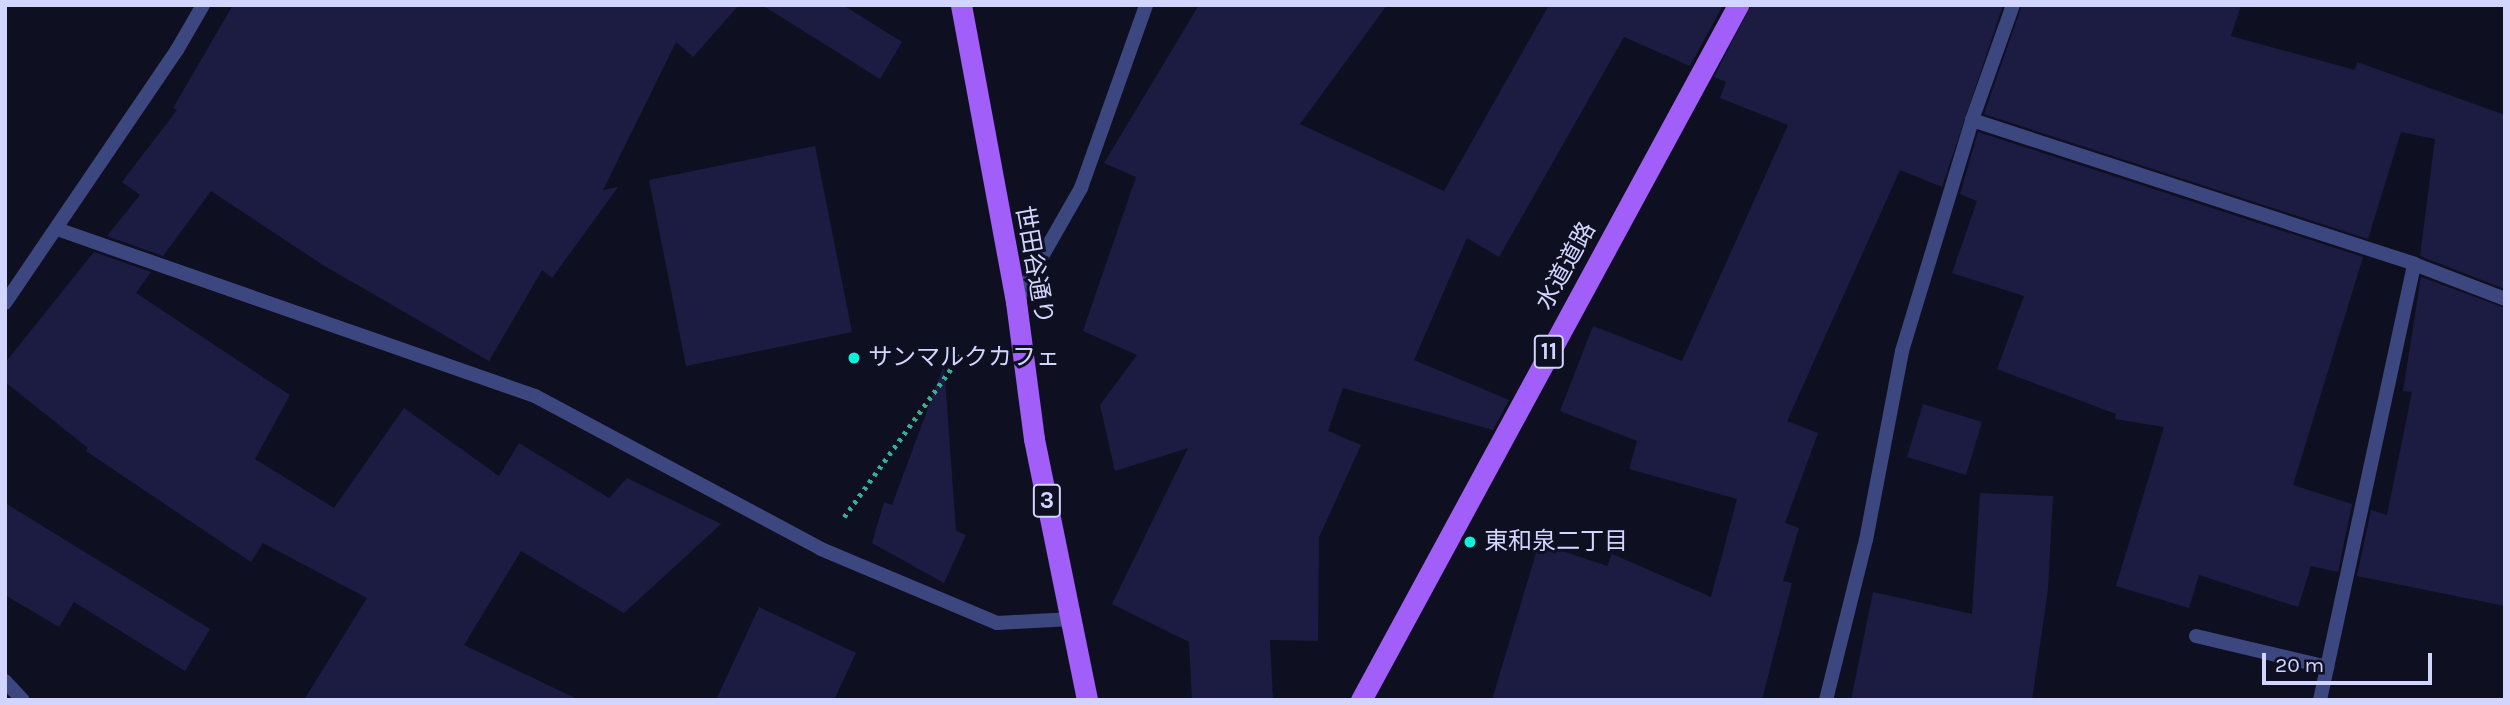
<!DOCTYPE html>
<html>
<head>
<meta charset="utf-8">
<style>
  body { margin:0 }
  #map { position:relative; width:2510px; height:705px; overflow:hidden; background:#0f0f22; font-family:Karla,"Noto Sans JP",sans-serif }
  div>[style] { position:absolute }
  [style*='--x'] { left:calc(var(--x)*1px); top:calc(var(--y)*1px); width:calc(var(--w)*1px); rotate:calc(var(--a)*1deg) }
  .building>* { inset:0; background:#1c1c43 }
  .path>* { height:4.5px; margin-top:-2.25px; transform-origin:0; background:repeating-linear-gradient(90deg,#34af91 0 3.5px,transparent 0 8.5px) }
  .lane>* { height:14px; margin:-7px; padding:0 7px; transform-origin:7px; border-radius:7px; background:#3c467f }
  .street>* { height:14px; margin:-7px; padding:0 7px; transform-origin:7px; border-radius:7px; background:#3c467f }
  .primary>* { height:21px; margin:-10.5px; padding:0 10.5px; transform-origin:10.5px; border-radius:10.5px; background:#a25ef8 }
  .dots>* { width:19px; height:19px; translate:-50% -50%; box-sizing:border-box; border:4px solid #0f0f22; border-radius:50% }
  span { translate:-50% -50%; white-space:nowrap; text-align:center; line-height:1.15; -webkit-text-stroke:6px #0f0f22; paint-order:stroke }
  .shield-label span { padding:2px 5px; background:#0f0f22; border:2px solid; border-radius:5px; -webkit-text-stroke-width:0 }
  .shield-label { font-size:23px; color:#d2d5fd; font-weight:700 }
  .street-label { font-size:24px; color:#d2d5fd }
  .poi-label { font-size:24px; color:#d2d5fd }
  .left { translate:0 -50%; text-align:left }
  .frame { position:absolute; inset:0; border:7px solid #d2d5fd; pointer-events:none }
  .scale { position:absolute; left:2262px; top:653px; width:170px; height:32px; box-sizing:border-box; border:4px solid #d2d5fd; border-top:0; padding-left:9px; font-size:21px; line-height:24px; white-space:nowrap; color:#d2d5fd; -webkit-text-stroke:5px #0f0f22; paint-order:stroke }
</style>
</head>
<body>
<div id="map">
  <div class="building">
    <i style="clip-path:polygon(233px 5px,739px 5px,693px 57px,676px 42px,603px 190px,618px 187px,552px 278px,542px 270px,489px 361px,323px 265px,211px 191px,163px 256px,107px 236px,140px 195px,122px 182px,177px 110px,173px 108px)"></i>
    <i style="clip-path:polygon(762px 5px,843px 5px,902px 42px,880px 79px)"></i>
    <i style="clip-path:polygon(1199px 5px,1387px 5px,1300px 124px,1444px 191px,1549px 5px,1723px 5px,1690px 66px,1624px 37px,1499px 257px,1467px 238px,1414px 360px,1509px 400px,1493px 430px,1343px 388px,1328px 431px,1361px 445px,1319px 537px,1318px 641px,1270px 640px,1273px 700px,1192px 700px,1189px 642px,1112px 604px,1188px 448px,1115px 471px,1100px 405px,1137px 355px,1083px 331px,1136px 177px,1104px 163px)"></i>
    <i style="clip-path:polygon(1751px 5px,2003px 5px,1942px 187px,1900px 170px,1787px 421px,1818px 433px,1785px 523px,1799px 528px,1783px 581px,1792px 583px,1762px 700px,1492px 700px,1539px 543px,1607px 566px,1612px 554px,1711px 597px,1737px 499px,1629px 469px,1637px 441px,1560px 411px,1593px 326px,1682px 361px,1788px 125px,1720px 98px,1726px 82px,1714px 77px)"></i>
    <i style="clip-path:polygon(2022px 5px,2241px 5px,2231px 36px,2355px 70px,2357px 62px,2505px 115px,2505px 289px,2420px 256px,2435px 139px,2401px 132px,2368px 239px,1984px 114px)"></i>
    <i style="clip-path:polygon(1978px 132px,2363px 257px,2293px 485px,2352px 504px,2338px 572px,2311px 566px,2298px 607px,2199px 575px,2189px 608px,2116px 586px,2164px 427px,2115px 419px,2116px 414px,1997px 369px,2024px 296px,1952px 273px,1977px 201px,1960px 194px)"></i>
    <i style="clip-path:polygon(815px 146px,852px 332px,686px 366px,649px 180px)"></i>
    <i style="clip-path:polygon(94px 252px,151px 272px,136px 293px,290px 395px,255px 459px,334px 508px,404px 408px,499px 476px,519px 443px,609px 498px,627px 478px,721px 524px,624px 613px,521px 551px,464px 645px,579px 700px,304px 700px,367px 598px,263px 543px,251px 562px,86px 451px,88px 448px,5px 382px,5px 363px)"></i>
    <i style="clip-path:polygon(2421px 277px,2505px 308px,2505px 606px,2357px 576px,2371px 510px,2387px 515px,2412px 392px,2403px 391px)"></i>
    <i style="clip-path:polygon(944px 365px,956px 531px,966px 535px,944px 583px,872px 543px,884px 502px,892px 505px)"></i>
    <i style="clip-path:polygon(1923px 404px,1982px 422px,1966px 475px,1907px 457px)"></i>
    <i style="clip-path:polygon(1980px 493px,2053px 496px,2048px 589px,2032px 700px,1851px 700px,1873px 592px,1972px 614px)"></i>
    <i style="clip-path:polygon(5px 503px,210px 629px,185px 671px,74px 602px,59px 627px,5px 595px)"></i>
    <i style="clip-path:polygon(759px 607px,856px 653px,834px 700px,716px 700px)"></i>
  </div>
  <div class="path">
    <i style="--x:844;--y:517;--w:200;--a:-54.2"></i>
  </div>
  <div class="lane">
    <i style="--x:1016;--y:302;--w:131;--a:-60.3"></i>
    <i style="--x:1081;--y:188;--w:194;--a:-70.4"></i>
    <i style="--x:2196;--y:636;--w:135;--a:13.3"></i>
  </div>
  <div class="street">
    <i style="--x:1972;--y:120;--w:465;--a:18"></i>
    <i style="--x:2414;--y:264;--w:97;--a:21"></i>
    <i style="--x:57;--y:229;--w:506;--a:19.26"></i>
    <i style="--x:535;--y:396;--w:324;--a:28.1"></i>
    <i style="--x:821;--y:549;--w:191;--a:22.8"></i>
    <i style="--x:997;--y:623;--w:75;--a:-3.1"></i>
    <i style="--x:5;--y:303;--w:306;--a:-55.8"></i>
    <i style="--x:177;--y:50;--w:52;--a:-60"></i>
    <i style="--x:5;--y:681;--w:26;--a:47"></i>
    <i style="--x:1826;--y:700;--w:165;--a:-76"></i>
    <i style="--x:1866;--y:540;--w:192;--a:-79.2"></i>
    <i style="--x:1902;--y:351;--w:241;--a:-73.1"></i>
    <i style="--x:1972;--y:120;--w:122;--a:-70.4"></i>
    <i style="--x:2320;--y:700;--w:446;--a:-77.8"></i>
  </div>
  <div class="primary">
    <i style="--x:961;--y:5;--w:302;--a:79.5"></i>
    <i style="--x:1016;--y:302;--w:138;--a:82.5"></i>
    <i style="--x:1034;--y:439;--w:266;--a:78.5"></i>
    <i style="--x:1361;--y:700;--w:791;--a:-61.52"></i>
  </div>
  <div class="dots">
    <i style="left:854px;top:358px;background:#0bf1dc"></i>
    <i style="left:1470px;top:542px;background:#0bf1dc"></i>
  </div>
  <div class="shield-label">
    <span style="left:1549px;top:352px">11</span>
    <span style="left:1047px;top:501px">3</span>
  </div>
  <div class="street-label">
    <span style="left:1034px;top:265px;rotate:80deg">世田谷通り</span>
    <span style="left:1566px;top:266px;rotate:-61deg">水道道路</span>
  </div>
  <div class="poi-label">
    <span class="left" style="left:868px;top:358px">サンマルクカフェ</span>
    <span class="left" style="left:1484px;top:542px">東和泉二丁目</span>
  </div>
  <div class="frame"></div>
  <div class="scale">20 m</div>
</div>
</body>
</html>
